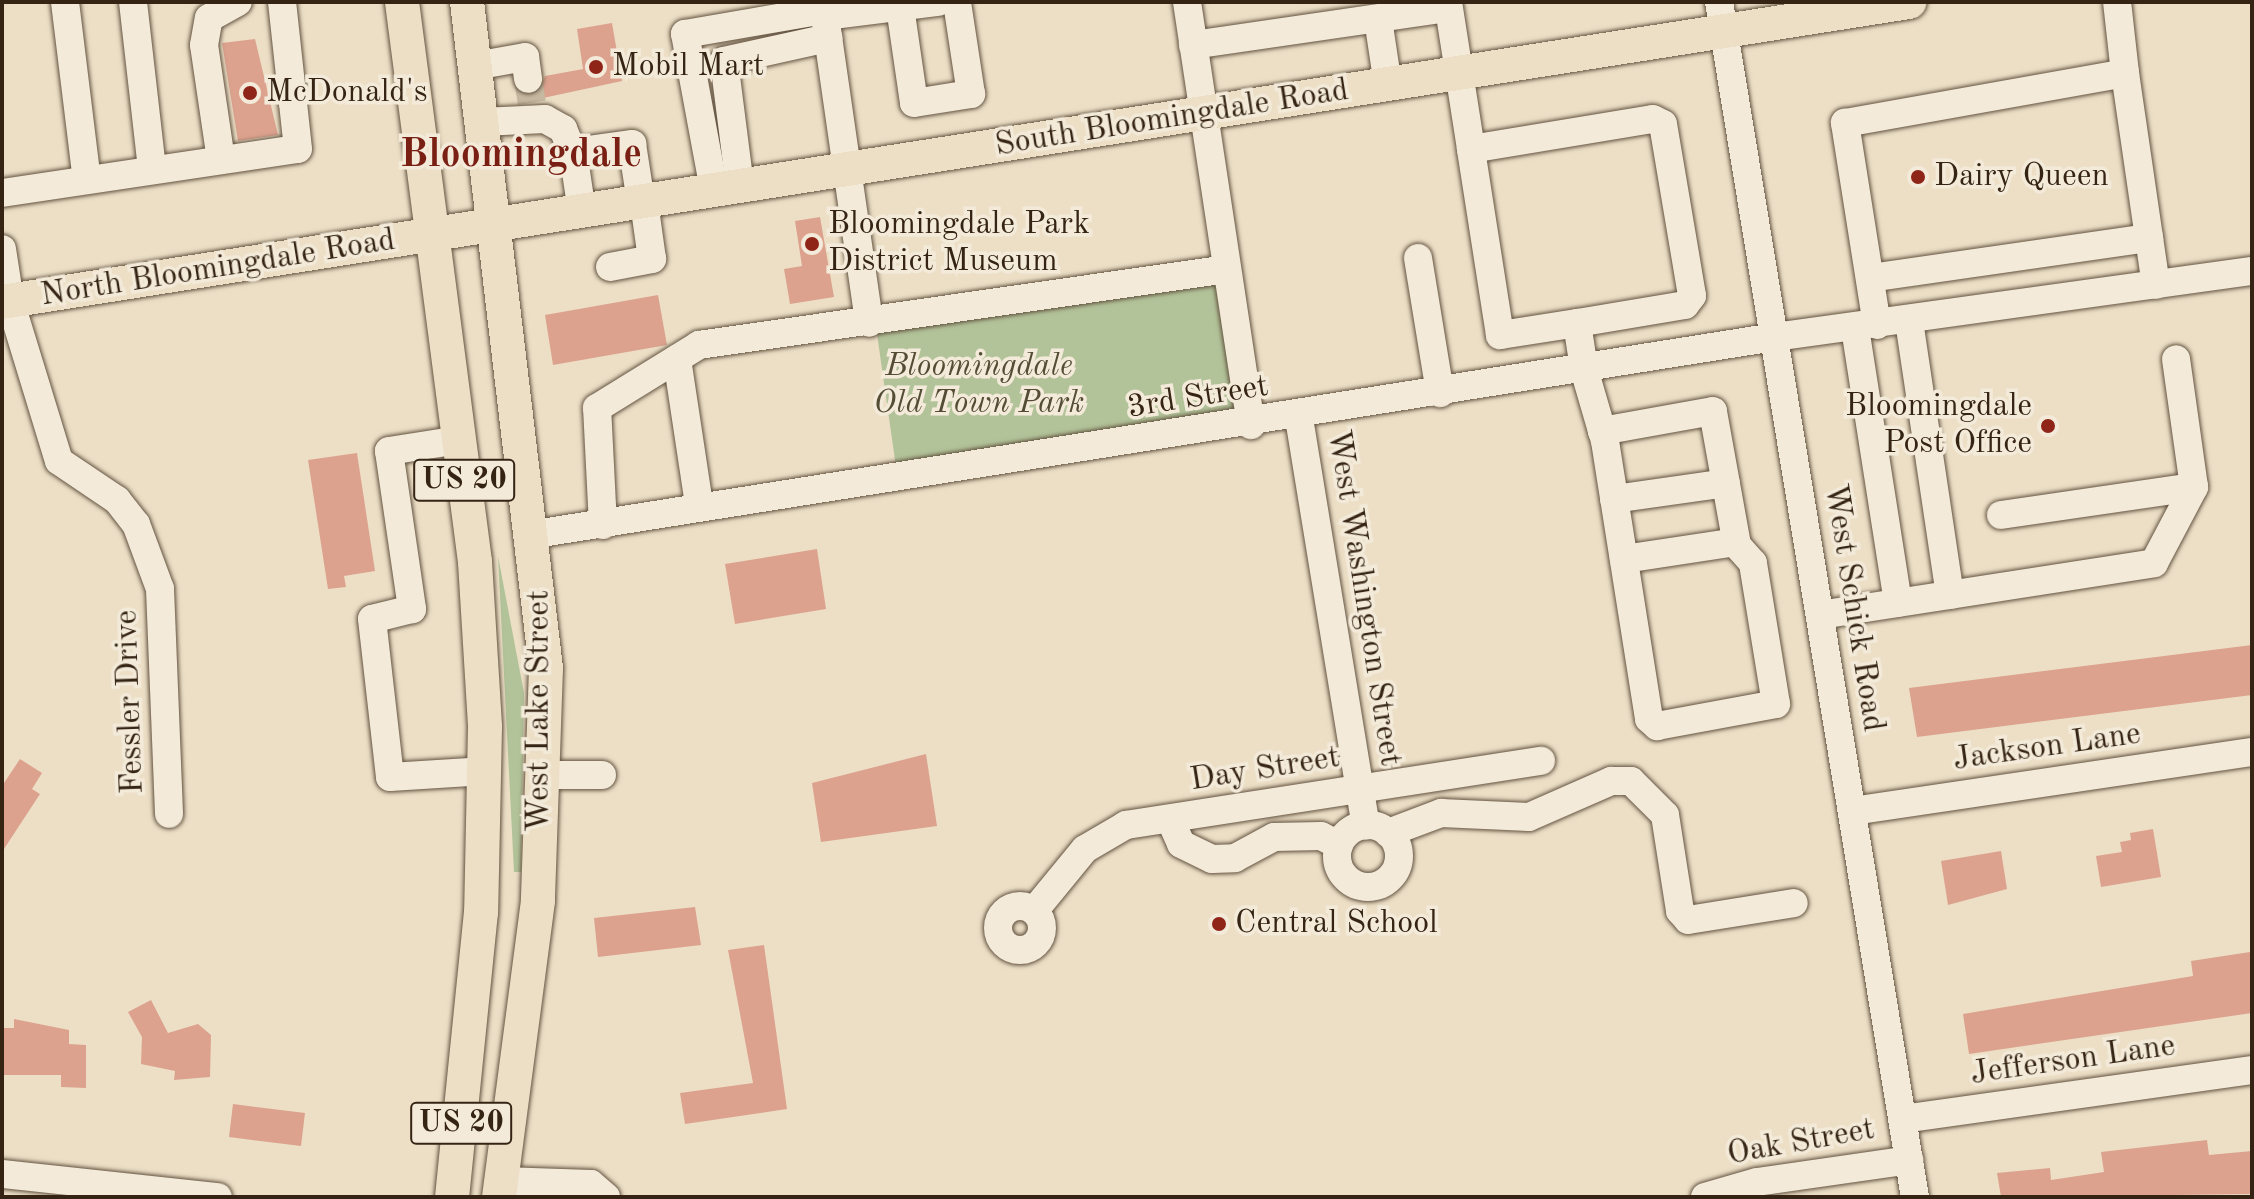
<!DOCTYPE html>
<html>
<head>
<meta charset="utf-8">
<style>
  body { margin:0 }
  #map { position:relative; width:2254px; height:1199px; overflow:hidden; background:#ecdfc6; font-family:"Old Standard TT",serif }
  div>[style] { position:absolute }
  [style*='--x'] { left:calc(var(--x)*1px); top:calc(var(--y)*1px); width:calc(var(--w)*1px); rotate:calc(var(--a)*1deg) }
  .green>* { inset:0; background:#b2c399 }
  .building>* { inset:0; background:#dca28e }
  .minor-tunnel>* { height:28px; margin-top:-14px; transform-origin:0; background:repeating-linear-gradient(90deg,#c7baa2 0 28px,transparent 0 42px) }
  .roads { filter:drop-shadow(0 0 2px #635340) drop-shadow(0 0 2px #635340) }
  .minor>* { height:28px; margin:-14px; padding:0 14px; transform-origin:14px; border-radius:14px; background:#f3eada }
  .minor>.ring { margin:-14px; padding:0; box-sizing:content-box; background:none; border:28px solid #f3eada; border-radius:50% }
  .major>* { height:34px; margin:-17px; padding:0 17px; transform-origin:17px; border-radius:17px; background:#ecdfc6 }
  .dots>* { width:22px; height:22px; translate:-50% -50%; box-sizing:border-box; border:4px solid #f3eada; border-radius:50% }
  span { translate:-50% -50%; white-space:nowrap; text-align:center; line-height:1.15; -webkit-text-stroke:7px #f3eada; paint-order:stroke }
  .shield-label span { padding:2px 6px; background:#f3eada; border:2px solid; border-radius:6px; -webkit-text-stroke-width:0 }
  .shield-label { font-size:30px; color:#352413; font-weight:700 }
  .poi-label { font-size:32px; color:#352413 }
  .left { translate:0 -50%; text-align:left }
  .right { translate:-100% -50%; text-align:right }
  .street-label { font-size:32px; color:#352413 }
  .park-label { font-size:32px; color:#544c34; font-style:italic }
  .district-label { font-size:40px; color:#7a1f14; font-weight:700 }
  .frame { position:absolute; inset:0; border:4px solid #352413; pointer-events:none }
</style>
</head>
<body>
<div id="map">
  <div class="green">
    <i style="clip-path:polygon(1219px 275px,1243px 419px,897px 474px,876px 327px)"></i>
    <i style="clip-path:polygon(498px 556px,524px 693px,521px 872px,514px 872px)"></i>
  </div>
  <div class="building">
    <i style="clip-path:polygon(612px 23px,622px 81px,520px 103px,519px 93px,538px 93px,545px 76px,583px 69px,577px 29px)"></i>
    <i style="clip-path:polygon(255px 39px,278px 135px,238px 141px,222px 43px)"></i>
    <i style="clip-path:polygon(820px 217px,834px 297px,790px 304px,784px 269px,802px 266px,795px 221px)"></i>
    <i style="clip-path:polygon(658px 295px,667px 345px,553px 365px,545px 315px)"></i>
    <i style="clip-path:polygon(357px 453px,375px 571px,344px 576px,346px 587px,328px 589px,308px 460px)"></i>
    <i style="clip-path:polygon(817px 549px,826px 609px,735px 624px,725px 564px)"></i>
    <i style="clip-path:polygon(2252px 645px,2252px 695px,1917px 737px,1909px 688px)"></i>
    <i style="clip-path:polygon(926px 754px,937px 826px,821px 842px,812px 783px)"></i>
    <i style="clip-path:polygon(20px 759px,42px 773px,32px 789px,40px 794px,2px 852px,2px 786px)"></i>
    <i style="clip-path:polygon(2153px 829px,2161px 877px,2101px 887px,2096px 856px,2122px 852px,2120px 842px,2131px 840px,2130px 833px)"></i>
    <i style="clip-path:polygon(2001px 851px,2007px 889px,1948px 905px,1941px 861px)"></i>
    <i style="clip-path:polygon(695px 907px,701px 945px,598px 957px,594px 918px)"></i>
    <i style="clip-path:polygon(764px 945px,787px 1109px,685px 1124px,680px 1093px,753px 1083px,728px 950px)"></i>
    <i style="clip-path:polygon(2250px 952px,2252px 1013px,1969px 1054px,1963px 1014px,2193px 976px,2191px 961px)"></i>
    <i style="clip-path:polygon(151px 1000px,168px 1033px,198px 1024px,211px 1035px,210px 1077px,174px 1080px,175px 1071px,141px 1064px,142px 1037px,128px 1012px)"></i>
    <i style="clip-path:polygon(14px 1019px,69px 1030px,69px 1044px,86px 1045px,86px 1088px,61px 1087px,61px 1075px,2px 1075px,2px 1028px,14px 1028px)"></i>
    <i style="clip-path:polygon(233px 1104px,305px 1113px,301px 1146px,229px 1137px)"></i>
    <i style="clip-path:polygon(2207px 1140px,2209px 1155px,2252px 1151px,2252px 1194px,2001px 1197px,1997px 1173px,2050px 1168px,2051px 1180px,2104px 1172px,2101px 1152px)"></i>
  </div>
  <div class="minor-tunnel">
    <i style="--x:528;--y:79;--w:24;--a:81"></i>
  </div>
  <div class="roads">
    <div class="minor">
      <i style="--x:65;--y:2;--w:179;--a:83"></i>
      <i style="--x:133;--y:2;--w:169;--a:83.5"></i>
      <i style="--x:823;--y:2;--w:324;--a:81.8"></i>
      <i style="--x:1187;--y:2;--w:428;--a:81.4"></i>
      <i style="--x:1448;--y:2;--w:149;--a:81.1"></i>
      <i style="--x:1719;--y:2;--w:1211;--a:80.69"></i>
      <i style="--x:900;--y:7;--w:97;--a:81.7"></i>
      <i style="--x:914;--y:103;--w:58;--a:-9"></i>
      <i style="--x:971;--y:94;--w:93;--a:-98.7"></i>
      <i style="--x:825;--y:16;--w:114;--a:-7.1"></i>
      <i style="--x:1378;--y:19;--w:67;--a:81.4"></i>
      <i style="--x:1193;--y:45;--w:249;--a:-8.3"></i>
      <i style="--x:475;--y:66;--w:51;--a:-10.2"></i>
      <i style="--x:525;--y:57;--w:22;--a:82"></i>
      <i style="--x:2125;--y:73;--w:214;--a:81.7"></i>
      <i style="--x:482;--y:122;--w:63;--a:-2.7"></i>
      <i style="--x:545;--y:119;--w:21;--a:29"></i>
      <i style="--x:563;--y:129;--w:25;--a:67"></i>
      <i style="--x:221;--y:160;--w:116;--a:-98.4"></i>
      <i style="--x:204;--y:45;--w:27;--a:-80"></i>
      <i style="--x:209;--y:18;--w:33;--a:-29"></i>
      <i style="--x:740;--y:186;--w:126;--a:-97.3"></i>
      <i style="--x:724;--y:61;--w:107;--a:-12.5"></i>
      <i style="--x:714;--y:190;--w:159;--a:-100.5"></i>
      <i style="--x:685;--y:34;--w:141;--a:-9.8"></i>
      <i style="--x:2;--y:193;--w:299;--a:-8.5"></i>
      <i style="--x:298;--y:149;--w:148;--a:-96.2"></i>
      <i style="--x:582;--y:212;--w:61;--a:-98.5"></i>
      <i style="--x:573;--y:152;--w:60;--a:-7.7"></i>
      <i style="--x:632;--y:144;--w:59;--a:81.2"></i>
      <i style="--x:2;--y:249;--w:53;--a:81.3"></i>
      <i style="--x:10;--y:301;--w:167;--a:73"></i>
      <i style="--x:59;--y:461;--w:70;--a:33.9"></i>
      <i style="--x:117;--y:500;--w:31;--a:52"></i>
      <i style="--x:136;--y:524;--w:69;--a:69.7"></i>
      <i style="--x:160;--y:589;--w:225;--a:87.7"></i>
      <i style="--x:1418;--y:258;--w:137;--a:80.7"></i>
      <i style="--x:610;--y:267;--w:43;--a:-10.8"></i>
      <i style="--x:652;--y:259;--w:58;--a:-98"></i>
      <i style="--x:1870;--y:278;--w:282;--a:-8.2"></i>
      <i style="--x:1909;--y:321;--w:277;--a:81.5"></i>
      <i style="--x:1577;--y:323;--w:78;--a:171.1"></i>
      <i style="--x:1500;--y:335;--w:188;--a:-98.9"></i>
      <i style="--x:1471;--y:149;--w:184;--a:-9.4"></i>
      <i style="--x:1653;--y:119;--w:11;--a:27"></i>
      <i style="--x:1663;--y:124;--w:174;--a:80.4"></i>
      <i style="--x:1692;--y:296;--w:11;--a:128"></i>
      <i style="--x:1685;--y:305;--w:109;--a:170.5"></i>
      <i style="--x:1577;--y:323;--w:47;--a:81.3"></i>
      <i style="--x:1584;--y:369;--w:65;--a:73.8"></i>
      <i style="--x:1602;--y:431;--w:10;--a:73"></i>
      <i style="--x:1605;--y:441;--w:281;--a:81"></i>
      <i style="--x:1649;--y:719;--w:11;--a:41"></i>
      <i style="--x:1657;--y:726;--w:121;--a:-10.5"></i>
      <i style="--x:1776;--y:704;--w:143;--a:-99.3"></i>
      <i style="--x:1753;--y:563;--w:24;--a:-132"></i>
      <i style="--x:1737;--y:545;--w:136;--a:-100.2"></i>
      <i style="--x:1713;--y:411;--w:113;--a:169.8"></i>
      <i style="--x:1877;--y:325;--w:205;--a:-99"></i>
      <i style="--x:1845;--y:123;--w:284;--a:-10.1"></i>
      <i style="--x:2125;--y:73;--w:71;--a:-96.4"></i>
      <i style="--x:1855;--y:328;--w:278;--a:81.1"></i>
      <i style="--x:677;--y:359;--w:148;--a:81.4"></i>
      <i style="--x:1299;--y:418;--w:413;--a:80.7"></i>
      <i style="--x:459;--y:440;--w:71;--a:171.1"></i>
      <i style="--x:389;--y:451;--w:160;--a:81.7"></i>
      <i style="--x:412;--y:609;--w:41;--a:166"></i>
      <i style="--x:372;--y:619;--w:159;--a:83.5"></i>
      <i style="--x:390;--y:777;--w:96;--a:-3.6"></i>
      <i style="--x:1614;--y:499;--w:113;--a:-8.1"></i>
      <i style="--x:2001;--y:515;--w:195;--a:-8.3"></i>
      <i style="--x:603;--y:525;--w:117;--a:-92.9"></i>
      <i style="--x:597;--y:408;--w:120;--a:-31.7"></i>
      <i style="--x:699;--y:345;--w:533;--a:-8.19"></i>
      <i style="--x:535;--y:534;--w:1256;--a:-9.03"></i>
      <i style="--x:1775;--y:337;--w:482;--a:-7.9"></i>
      <i style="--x:1624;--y:559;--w:113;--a:-8.6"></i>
      <i style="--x:1820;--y:615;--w:338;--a:-8.8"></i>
      <i style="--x:2154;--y:563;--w:86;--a:-62.2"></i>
      <i style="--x:2194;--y:487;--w:129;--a:-98"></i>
      <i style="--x:546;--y:775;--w:56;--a:0"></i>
      <i style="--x:1852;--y:811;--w:404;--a:-8.4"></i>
      <i style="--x:1170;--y:819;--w:27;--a:66"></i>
      <i style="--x:1181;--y:844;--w:34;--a:26"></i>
      <i style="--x:1212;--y:859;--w:23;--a:-2"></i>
      <i style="--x:1235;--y:858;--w:44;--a:-28.3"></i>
      <i style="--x:1274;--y:837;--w:47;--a:-1.2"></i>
      <i style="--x:1321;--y:836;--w:20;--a:27"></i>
      <i class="ring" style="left:1337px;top:825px;width:34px;height:34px"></i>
      <i style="--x:1388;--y:833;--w:57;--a:-20.7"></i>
      <i style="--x:1441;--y:813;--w:88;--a:2.6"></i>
      <i style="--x:1529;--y:817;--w:90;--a:-23.7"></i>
      <i style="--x:1611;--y:781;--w:20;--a:0"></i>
      <i style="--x:1631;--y:781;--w:48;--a:45"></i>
      <i style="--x:1665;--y:815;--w:97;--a:81.1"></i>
      <i style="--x:1680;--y:911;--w:12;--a:48"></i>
      <i style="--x:1688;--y:920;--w:107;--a:-9.1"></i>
      <i class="ring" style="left:998px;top:906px;width:16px;height:16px"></i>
      <i style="--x:1034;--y:911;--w:80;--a:-50.6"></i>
      <i style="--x:1085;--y:849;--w:48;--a:-30.3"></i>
      <i style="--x:1126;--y:825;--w:420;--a:-8.8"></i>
      <i style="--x:1903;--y:1119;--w:352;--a:-8"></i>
      <i style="--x:2;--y:1174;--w:217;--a:6.1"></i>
      <i style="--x:502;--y:1181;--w:89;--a:1.9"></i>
      <i style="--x:591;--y:1184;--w:20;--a:41"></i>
      <i style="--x:1705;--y:1197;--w:54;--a:-16.1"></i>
      <i style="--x:1757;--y:1182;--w:154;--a:-8.2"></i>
    </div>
    <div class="major">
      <i style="--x:402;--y:2;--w:565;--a:82.57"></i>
      <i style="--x:475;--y:562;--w:165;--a:86.5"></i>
      <i style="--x:485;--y:727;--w:185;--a:91.2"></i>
      <i style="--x:481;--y:912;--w:286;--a:95.8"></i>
      <i style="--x:467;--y:2;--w:671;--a:83.24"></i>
      <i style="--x:546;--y:668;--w:233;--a:92"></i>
      <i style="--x:538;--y:901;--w:299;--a:97.5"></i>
      <i style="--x:2;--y:302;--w:1931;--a:-8.94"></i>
    </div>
  </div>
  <div class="dots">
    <i style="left:596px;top:67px;background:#8f2418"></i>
    <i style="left:250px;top:93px;background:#8f2418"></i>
    <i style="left:1918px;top:177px;background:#8f2418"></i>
    <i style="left:812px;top:244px;background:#8f2418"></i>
    <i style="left:2048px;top:426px;background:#8f2418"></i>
    <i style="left:1219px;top:924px;background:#8f2418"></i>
  </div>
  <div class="shield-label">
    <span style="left:464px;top:480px">US 20</span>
    <span style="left:461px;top:1123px">US 20</span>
  </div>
  <div class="poi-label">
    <span class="left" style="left:612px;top:67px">Mobil Mart</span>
    <span class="left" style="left:266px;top:93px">McDonald's</span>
    <span class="left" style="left:1934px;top:177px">Dairy Queen</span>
    <span class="left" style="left:828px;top:244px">Bloomingdale Park<br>District Museum</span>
    <span class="right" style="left:2032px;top:426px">Bloomingdale<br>Post Office</span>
    <span class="left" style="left:1235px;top:924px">Central School</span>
  </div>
  <div class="street-label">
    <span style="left:1172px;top:119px;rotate:-9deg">South Bloomingdale Road</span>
    <span style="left:218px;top:269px;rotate:-9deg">North Bloomingdale Road</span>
    <span style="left:1198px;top:398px;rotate:-9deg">3rd Street</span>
    <span style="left:1363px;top:598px;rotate:81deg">West Washington Street</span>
    <span style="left:1853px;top:608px;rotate:81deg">West Schick Road</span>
    <span style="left:131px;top:702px;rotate:-92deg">Fessler Drive</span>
    <span style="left:540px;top:711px;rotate:-90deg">West Lake Street</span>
    <span style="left:2047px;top:748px;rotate:-8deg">Jackson Lane</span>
    <span style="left:1265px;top:770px;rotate:-9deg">Day Street</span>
    <span style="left:2073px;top:1061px;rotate:-8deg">Jefferson Lane</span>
    <span style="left:1801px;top:1143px;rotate:-10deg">Oak Street</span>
  </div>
  <div class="park-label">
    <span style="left:979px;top:386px">Bloomingdale<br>Old Town Park</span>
  </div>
  <div class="district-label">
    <span style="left:521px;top:156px">Bloomingdale</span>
  </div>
  <div class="frame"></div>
</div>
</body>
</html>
